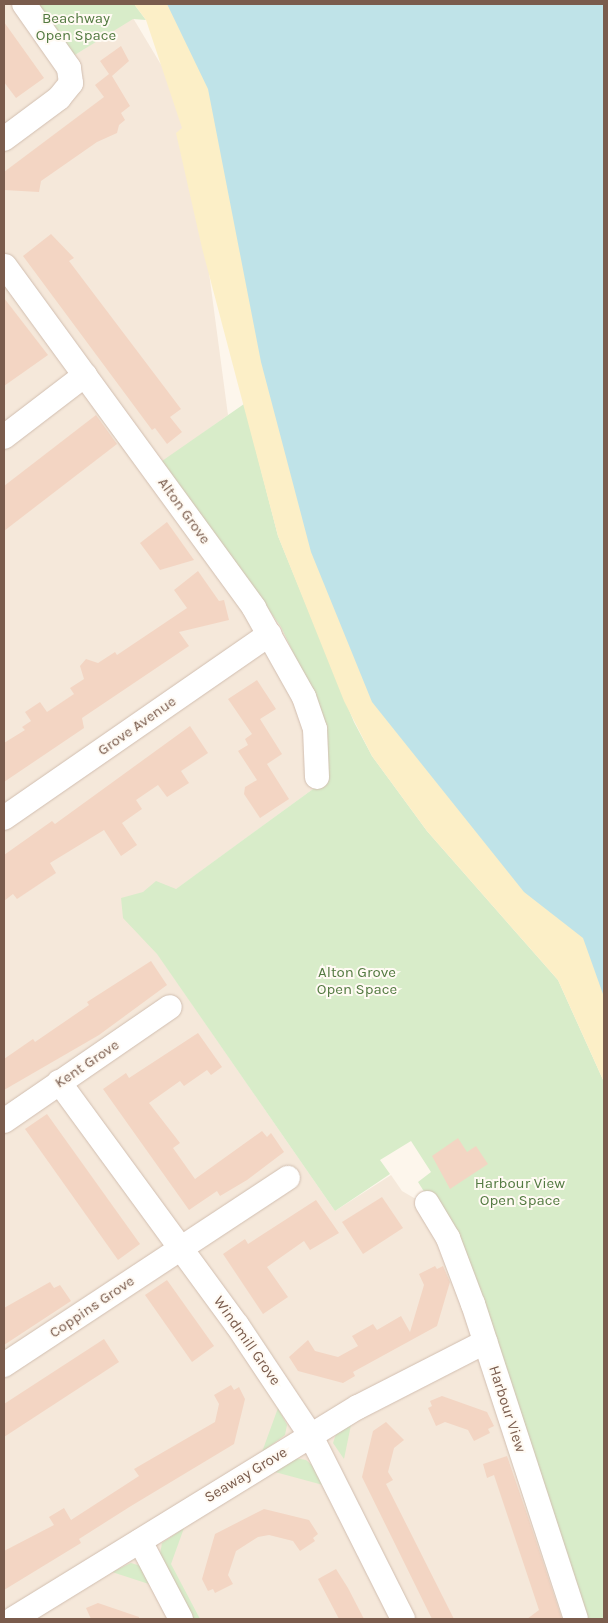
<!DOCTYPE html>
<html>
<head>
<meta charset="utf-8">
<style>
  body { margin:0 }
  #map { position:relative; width:608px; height:1623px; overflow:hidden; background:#fdf6ec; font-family:Karla,sans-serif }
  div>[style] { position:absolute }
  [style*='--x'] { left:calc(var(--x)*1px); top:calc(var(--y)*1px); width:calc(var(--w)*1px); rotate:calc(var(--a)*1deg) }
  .residential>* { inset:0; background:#f5e8da }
  .green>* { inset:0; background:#d8ecc9 }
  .sand>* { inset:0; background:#fcefc7 }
  .water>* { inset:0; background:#bfe3e8 }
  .building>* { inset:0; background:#f3d5c3 }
  .roads { filter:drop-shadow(0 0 1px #d1beb0) drop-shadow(0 0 1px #d1beb0) }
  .minor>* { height:24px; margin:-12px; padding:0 12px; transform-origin:12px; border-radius:12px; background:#fff }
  span { translate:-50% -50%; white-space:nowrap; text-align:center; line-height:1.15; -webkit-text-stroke:4px #fffaf3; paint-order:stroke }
  .park-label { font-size:15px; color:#537a41 }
  .street-label { font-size:15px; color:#7a5c4d }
  .frame { position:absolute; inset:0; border:5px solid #7a5c4d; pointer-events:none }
</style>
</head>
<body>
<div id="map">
  <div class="residential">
    <i style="clip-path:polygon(4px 4px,31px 4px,70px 58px,133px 18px,187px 108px,228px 415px,163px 462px,281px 627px,319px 708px,324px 781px,134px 920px,335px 1211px,391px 1175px,402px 1191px,421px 1202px,587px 1619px,4px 1619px)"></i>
  </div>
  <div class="green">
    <i style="clip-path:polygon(31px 4px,134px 4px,146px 20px,133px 19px,70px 58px)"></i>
    <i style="clip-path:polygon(244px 404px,278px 536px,354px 722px,372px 756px,427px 831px,558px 980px,604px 1082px,604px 1619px,587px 1619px,430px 1201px,418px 1182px,431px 1172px,411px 1141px,380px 1160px,390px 1174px,335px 1211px,157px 954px,123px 918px,121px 898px,143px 892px,156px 881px,176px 889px,324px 781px,319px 708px,281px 627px,162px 461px)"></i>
    <i style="clip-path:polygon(278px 1408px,287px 1425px,285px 1435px,262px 1452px)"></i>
    <i style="clip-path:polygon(352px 1420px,344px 1459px,333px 1443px,336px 1434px)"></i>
    <i style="clip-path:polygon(295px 1458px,306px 1460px,313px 1466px,323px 1485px,275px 1472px,273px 1468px)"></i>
    <i style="clip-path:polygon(184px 1528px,171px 1564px,200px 1619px,190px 1619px,160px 1554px,162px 1543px)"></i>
    <i style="clip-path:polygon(131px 1563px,141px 1566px,155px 1586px,112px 1572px)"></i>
  </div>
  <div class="sand">
    <i style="clip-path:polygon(134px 4px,196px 4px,604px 916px,604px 1082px,558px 980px,427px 831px,372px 756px,344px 701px,278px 536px,202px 248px,176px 133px,182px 128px,146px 20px)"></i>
  </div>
  <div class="water">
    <i style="clip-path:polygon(167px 4px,604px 4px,604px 997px,583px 938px,524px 892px,372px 702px,311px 552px,261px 362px,208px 89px)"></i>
  </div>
  <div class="building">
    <i style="clip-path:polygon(4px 22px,44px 78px,16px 98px,4px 82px)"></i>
    <i style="clip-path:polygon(121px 46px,129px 61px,112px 76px,130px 106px,121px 113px,125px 120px,119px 125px,117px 133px,97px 142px,41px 181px,39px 192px,4px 190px,4px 172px,104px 97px,95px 85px,109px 74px,100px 61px)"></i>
    <i style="clip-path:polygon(51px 234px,74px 258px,69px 261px,181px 409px,170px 417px,182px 432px,167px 444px,155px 428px,152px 430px,23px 256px)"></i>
    <i style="clip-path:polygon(4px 298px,48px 355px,4px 386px)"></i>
    <i style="clip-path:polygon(96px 415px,117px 444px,4px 531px,4px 486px)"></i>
    <i style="clip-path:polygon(167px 522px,194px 560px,160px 570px,140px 543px)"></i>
    <i style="clip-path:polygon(198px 571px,219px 601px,224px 600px,229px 620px,179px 632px,189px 646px,82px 718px,84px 728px,4px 782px,4px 743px,25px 730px,22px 727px,31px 721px,25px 712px,40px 702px,47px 712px,74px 694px,70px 688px,84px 679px,80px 666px,86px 659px,98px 663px,115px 652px,117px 655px,187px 608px,174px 590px)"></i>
    <i style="clip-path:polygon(257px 680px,276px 709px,260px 719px,282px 754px,267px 764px,289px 799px,260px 818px,244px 794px,245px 787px,257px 780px,238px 751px,248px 745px,245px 739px,252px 734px,228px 699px)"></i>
    <i style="clip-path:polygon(190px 726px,208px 753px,181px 771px,189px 783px,167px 797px,158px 785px,136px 800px,142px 809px,122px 823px,137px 845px,121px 856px,104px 830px,50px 863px,56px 873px,17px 899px,13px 894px,4px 901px,4px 855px,52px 821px,55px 824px)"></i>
    <i style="clip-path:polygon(151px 961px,167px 985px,99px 1035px,4px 1090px,4px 1059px,33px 1039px,35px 1042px,89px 1005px,87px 1002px)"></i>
    <i style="clip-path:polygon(198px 1033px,222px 1067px,211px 1075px,207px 1070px,184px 1086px,180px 1081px,149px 1103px,180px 1143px,173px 1148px,195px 1179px,262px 1131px,267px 1137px,271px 1133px,284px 1152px,247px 1180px,220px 1196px,217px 1191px,189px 1210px,103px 1089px,126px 1073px,129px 1078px)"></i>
    <i style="clip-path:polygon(47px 1114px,140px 1244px,118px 1260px,25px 1129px)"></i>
    <i style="clip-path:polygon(458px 1138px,467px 1152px,476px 1146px,488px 1164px,450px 1189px,432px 1156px)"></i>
    <i style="clip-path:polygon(382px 1197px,403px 1228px,363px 1254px,342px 1222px)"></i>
    <i style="clip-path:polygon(316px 1200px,339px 1233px,310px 1250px,304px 1241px,267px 1267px,288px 1297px,263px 1314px,223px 1254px,245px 1239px,248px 1244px)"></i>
    <i style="clip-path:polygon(435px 1266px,437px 1269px,443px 1266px,450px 1282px,437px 1326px,353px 1372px,355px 1376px,343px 1383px,298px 1371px,289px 1357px,308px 1340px,315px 1351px,338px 1357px,358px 1346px,352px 1336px,373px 1324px,377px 1330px,401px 1316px,410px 1332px,424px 1285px,419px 1274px)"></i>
    <i style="clip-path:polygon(167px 1280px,214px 1346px,192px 1362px,145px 1295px)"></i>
    <i style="clip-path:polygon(50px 1282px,54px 1288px,60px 1285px,71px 1301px,4px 1345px,4px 1308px)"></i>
    <i style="clip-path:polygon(104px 1339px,119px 1362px,4px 1437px,4px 1404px)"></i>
    <i style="clip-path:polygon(231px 1385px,234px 1390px,239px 1387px,245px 1399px,234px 1444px,131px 1506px,79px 1539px,81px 1543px,4px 1590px,4px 1551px,54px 1525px,49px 1517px,64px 1508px,71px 1520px,139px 1476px,134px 1469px,215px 1422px,219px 1404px,214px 1395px)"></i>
    <i style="clip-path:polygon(442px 1396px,487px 1412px,494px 1426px,488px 1429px,490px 1433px,474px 1441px,468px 1430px,445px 1422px,436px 1426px,428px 1408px,432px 1406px,430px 1401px)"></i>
    <i style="clip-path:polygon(386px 1422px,404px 1440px,394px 1448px,388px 1472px,393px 1480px,386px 1484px,454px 1619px,432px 1619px,362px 1477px,373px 1431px)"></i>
    <i style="clip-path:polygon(507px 1456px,528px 1517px,562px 1619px,527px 1619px,539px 1610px,494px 1475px,487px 1478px,483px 1464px)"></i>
    <i style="clip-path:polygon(264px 1509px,309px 1520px,318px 1534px,313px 1538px,315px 1541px,300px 1551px,293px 1541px,269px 1535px,258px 1537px,236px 1551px,228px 1575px,233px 1584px,215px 1593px,213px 1589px,208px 1591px,202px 1579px,215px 1534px)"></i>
    <i style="clip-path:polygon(336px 1569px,348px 1588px,364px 1619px,339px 1619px,318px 1579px)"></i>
    <i style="clip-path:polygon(98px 1603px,139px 1617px,139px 1619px,91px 1619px,86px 1608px)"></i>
  </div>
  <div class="roads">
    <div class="minor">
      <i style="--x:4;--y:139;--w:69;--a:-36.7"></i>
      <i style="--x:59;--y:98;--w:19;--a:-51"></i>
      <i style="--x:71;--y:83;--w:15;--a:-98"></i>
      <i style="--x:69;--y:68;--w:78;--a:-125.1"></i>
      <i style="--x:5;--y:266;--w:423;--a:53.9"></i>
      <i style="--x:254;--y:608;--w:102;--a:60.7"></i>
      <i style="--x:304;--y:697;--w:34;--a:71"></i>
      <i style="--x:315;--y:729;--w:48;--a:87.6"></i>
      <i style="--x:4;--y:437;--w:102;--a:-37.4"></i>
      <i style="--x:4;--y:818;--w:323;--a:-34.7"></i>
      <i style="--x:59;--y:1082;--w:301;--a:53.8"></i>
      <i style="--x:237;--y:1325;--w:133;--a:56.3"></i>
      <i style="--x:311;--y:1436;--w:205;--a:63.3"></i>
      <i style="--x:4;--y:1121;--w:201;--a:-34.5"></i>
      <i style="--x:427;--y:1203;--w:41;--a:59"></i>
      <i style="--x:448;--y:1238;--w:71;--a:69.3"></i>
      <i style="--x:473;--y:1304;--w:331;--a:71.9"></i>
      <i style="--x:4;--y:1365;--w:340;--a:-33.4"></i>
      <i style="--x:140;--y:1541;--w:88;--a:62.3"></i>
      <i style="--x:13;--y:1619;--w:405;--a:-31.6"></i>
      <i style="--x:358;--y:1407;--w:143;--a:-27.1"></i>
    </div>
  </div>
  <div class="park-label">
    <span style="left:76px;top:27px">Beachway<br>Open Space</span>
    <span style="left:357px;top:981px">Alton Grove<br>Open Space</span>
    <span style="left:520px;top:1192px">Harbour View<br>Open Space</span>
  </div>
  <div class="street-label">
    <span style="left:184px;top:511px;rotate:54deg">Alton Grove</span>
    <span style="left:137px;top:726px;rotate:-35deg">Grove Avenue</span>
    <span style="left:87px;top:1064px;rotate:-34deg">Kent Grove</span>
    <span style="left:92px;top:1307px;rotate:-34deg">Coppins Grove</span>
    <span style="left:247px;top:1341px;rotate:55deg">Windmill Grove</span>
    <span style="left:507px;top:1409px;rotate:72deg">Harbour View</span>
    <span style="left:246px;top:1475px;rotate:-31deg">Seaway Grove</span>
  </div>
  <div class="frame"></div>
</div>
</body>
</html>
